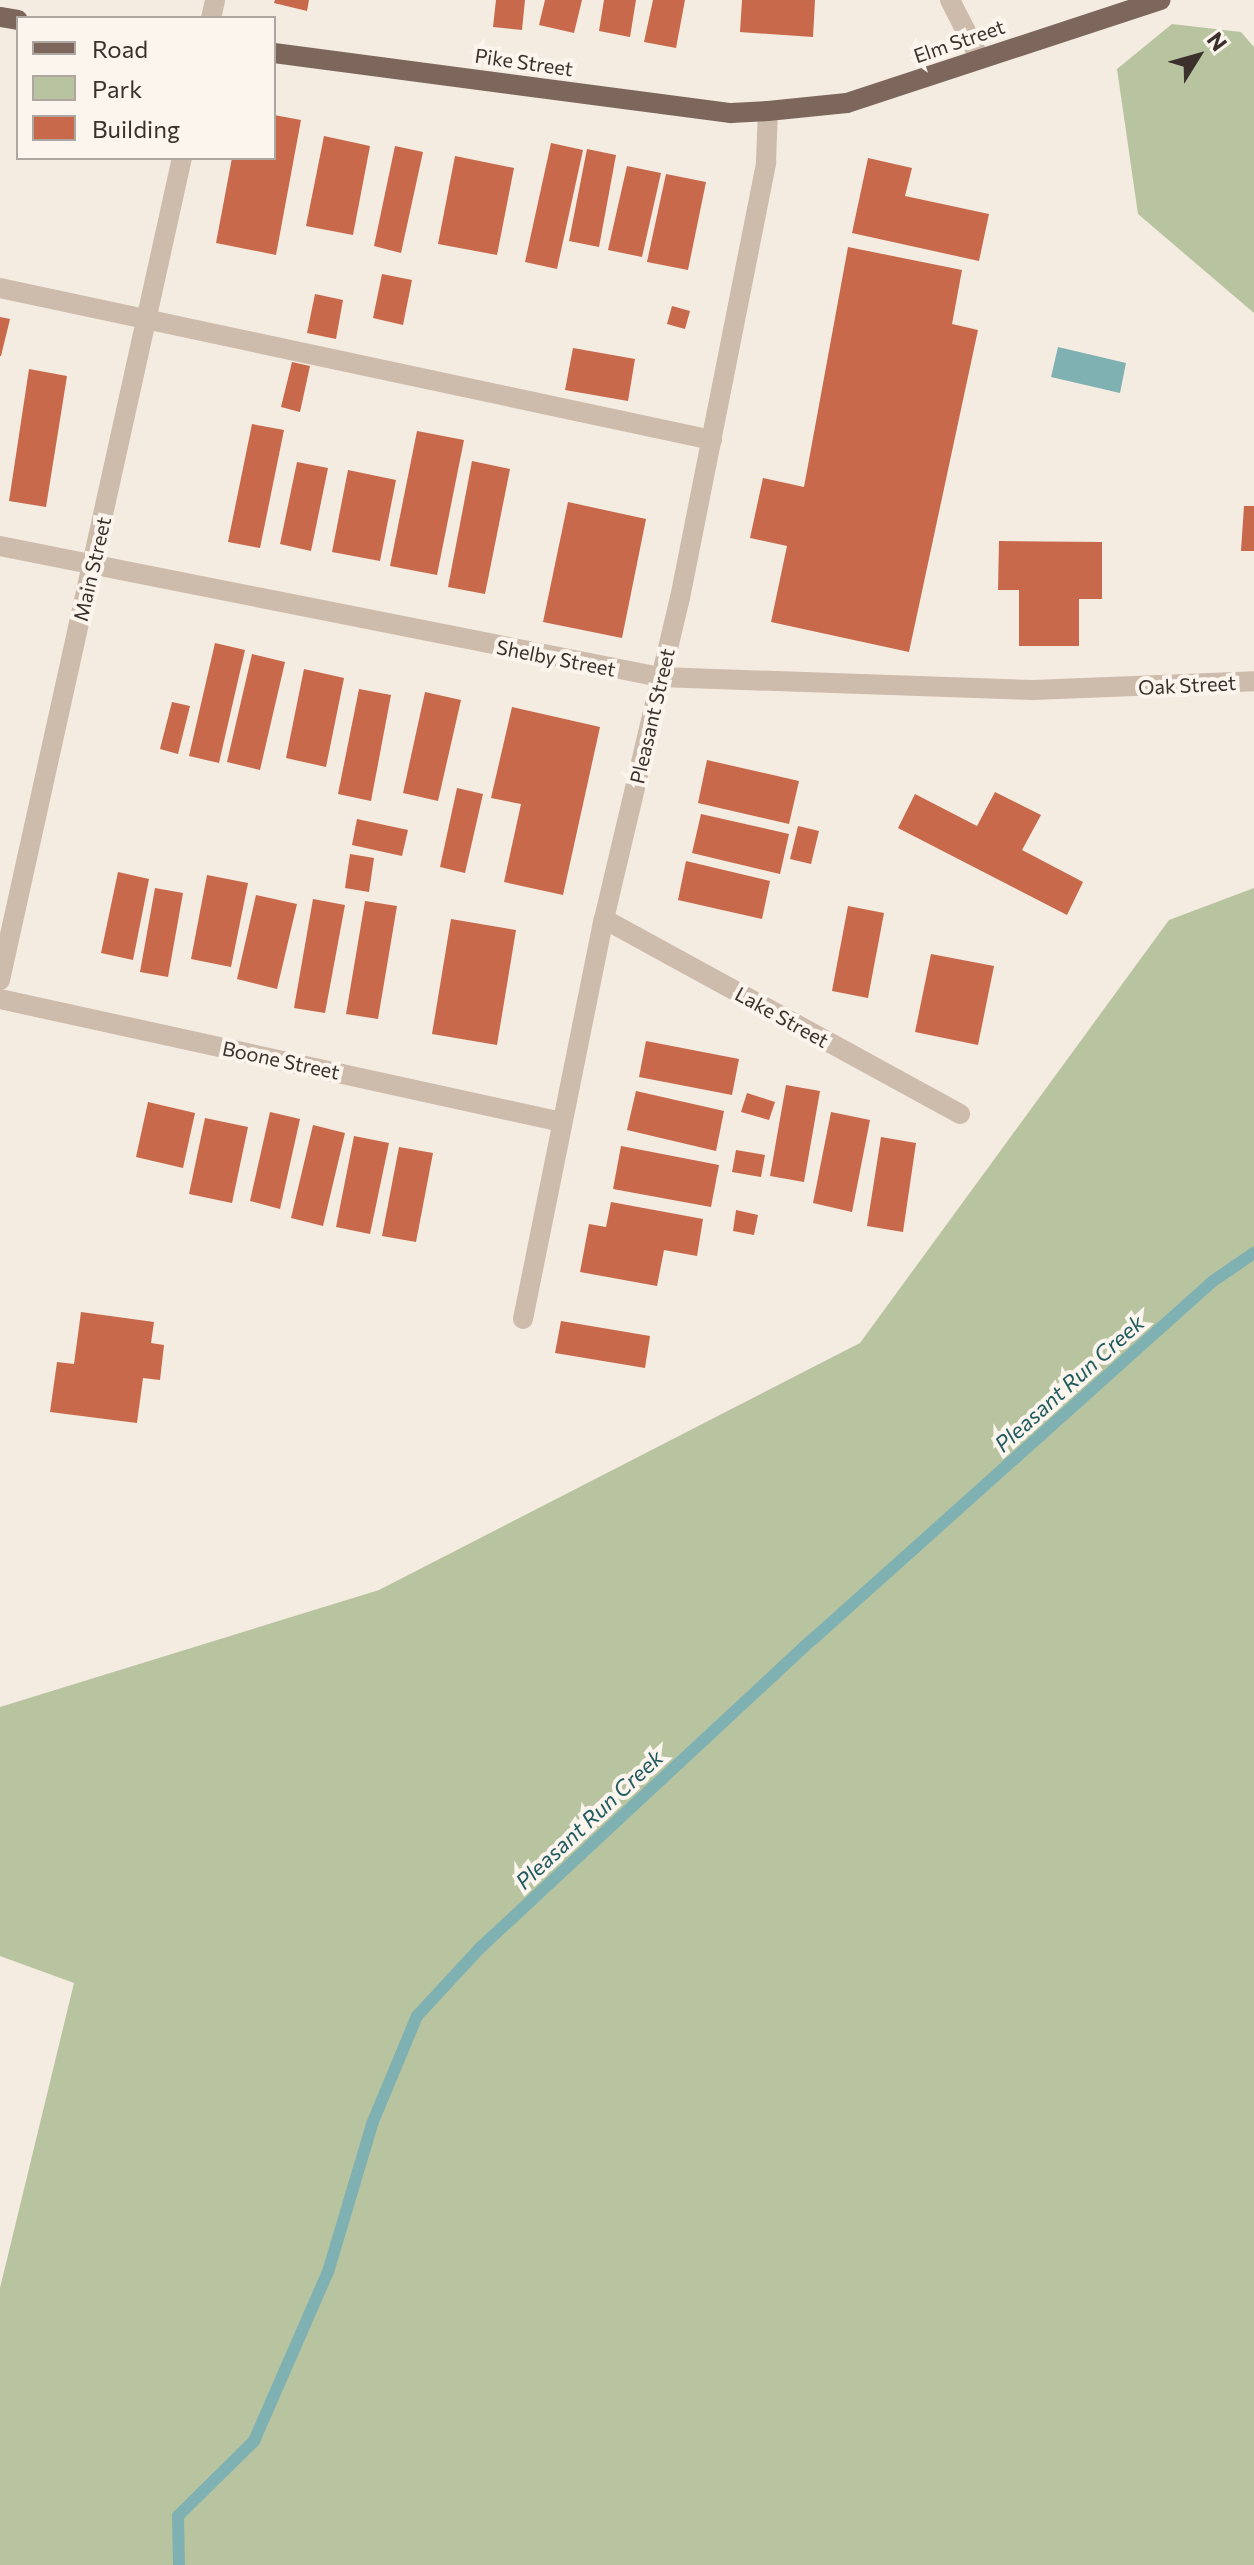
<!DOCTYPE html>
<html>
<head>
<meta charset="utf-8">
<style>
  body { margin:0 }
  #map { position:relative; width:1254px; height:2565px; overflow:hidden; background:#f4ebe1; font-family:Commissioner,sans-serif }
  div>[style] { position:absolute }
  [style*='--x'] { left:calc(var(--x)*1px); top:calc(var(--y)*1px); width:calc(var(--w)*1px); rotate:calc(var(--a)*1deg) }
  .green>* { inset:0; background:#b8c4a0 }
  .water>* { inset:0; background:#7fb0b2 }
  .stream>* { height:12px; margin:-6px; padding:0 6px; transform-origin:6px; border-radius:6px; background:#7fb0b2 }
  .building>* { inset:0; background:#c8694b }
  .minor>* { height:20px; margin:-10px; padding:0 10px; transform-origin:10px; border-radius:10px; background:#cdbbac }
  .major>* { height:20px; margin:-10px; padding:0 10px; transform-origin:10px; border-radius:10px; background:#7d675c }
  span { translate:-50% -50%; white-space:nowrap; text-align:center; line-height:1.15; -webkit-text-stroke:8px #fbf5ee; paint-order:stroke }
  .street-label { font-size:20px; color:#3b302b }
  .water-label { font-size:22px; color:#1f5a5e; font-style:italic }
  .legend { position:absolute; left:16px; top:16px; width:260px; height:144px; box-sizing:border-box; background:#fbf5ee; border:2px solid #aea6a0; margin:0; padding:10px 14px; list-style:none; font-size:24px; color:#3b302b }
  .legend li { display:flex; align-items:center; gap:16px; height:40px }
  .legend b { width:40px; border:2px solid #aea6a0 }
  .north { position:absolute; left:1158px; top:16px; width:80px; height:80px; -webkit-text-stroke:6px #fbf5ee; paint-order:stroke; rotate:53deg; font-size:22px; font-weight:700; line-height:32px; text-align:center; color:#3b302b }
  .north::after { content:''; display:block; margin:auto; width:28px; height:36px; background:#3b302b; clip-path:polygon(50% 0,100% 100%,50% 72%,0 100%) }
</style>
</head>
<body>
<div id="map">
  <div class="green">
    <i style="clip-path:polygon(1172px 24px,1241px 32px,1254px 47px,1254px 313px,1138px 214px,1117px 69px)"></i>
    <i style="clip-path:polygon(1254px 888px,1254px 2565px,0 2565px,0 2288px,74px 1983px,0 1956px,0 1707px,379px 1590px,860px 1343px,1169px 920px)"></i>
  </div>
  <div class="water">
    <i style="clip-path:polygon(1058px 347px,1126px 363px,1120px 393px,1051px 377px)"></i>
  </div>
  <div class="stream">
    <i style="--x:179;--y:2565;--w:49;--a:-91.2"></i>
    <i style="--x:178;--y:2516;--w:107;--a:-44.6"></i>
    <i style="--x:254;--y:2441;--w:184;--a:-66.4"></i>
    <i style="--x:328;--y:2272;--w:154;--a:-73.4"></i>
    <i style="--x:372;--y:2124;--w:117;--a:-67.4"></i>
    <i style="--x:417;--y:2016;--w:93;--a:-47.2"></i>
    <i style="--x:480;--y:1948;--w:453;--a:-42.9"></i>
    <i style="--x:812;--y:1640;--w:538;--a:-41.84"></i>
    <i style="--x:1213;--y:1281;--w:50;--a:-34.3"></i>
  </div>
  <div class="building">
    <i style="clip-path:polygon(275px 0,309px 0,307px 11px,274px 3px)"></i>
    <i style="clip-path:polygon(496px 0,525px 0,522px 30px,493px 27px)"></i>
    <i style="clip-path:polygon(545px 0,582px 0,574px 33px,539px 25px)"></i>
    <i style="clip-path:polygon(604px 0,636px 0,630px 37px,599px 31px)"></i>
    <i style="clip-path:polygon(653px 0,685px 0,676px 48px,644px 42px)"></i>
    <i style="clip-path:polygon(742px 0,815px 0,813px 37px,740px 32px)"></i>
    <i style="clip-path:polygon(274px 115px,301px 120px,276px 255px,216px 243px,232px 158px,274px 158px)"></i>
    <i style="clip-path:polygon(324px 136px,370px 146px,353px 235px,306px 226px)"></i>
    <i style="clip-path:polygon(551px 143px,583px 150px,557px 269px,525px 262px)"></i>
    <i style="clip-path:polygon(395px 146px,423px 152px,401px 253px,374px 246px)"></i>
    <i style="clip-path:polygon(587px 149px,616px 155px,599px 247px,569px 241px)"></i>
    <i style="clip-path:polygon(455px 156px,514px 168px,497px 255px,438px 244px)"></i>
    <i style="clip-path:polygon(868px 158px,912px 168px,905px 196px,989px 214px,979px 261px,852px 233px)"></i>
    <i style="clip-path:polygon(627px 166px,661px 173px,642px 257px,608px 250px)"></i>
    <i style="clip-path:polygon(666px 174px,706px 182px,688px 270px,647px 262px)"></i>
    <i style="clip-path:polygon(848px 247px,962px 270px,952px 324px,978px 330px,909px 652px,771px 622px,787px 546px,750px 538px,763px 478px,804px 487px)"></i>
    <i style="clip-path:polygon(382px 274px,412px 280px,403px 325px,373px 318px)"></i>
    <i style="clip-path:polygon(315px 294px,343px 300px,336px 339px,307px 333px)"></i>
    <i style="clip-path:polygon(672px 306px,690px 311px,685px 329px,667px 324px)"></i>
    <i style="clip-path:polygon(0 317px,10px 319px,1px 356px,0 356px)"></i>
    <i style="clip-path:polygon(573px 348px,635px 359px,628px 401px,565px 390px)"></i>
    <i style="clip-path:polygon(292px 362px,310px 366px,300px 412px,281px 407px)"></i>
    <i style="clip-path:polygon(29px 369px,67px 376px,46px 507px,9px 501px)"></i>
    <i style="clip-path:polygon(252px 424px,284px 430px,260px 548px,228px 542px)"></i>
    <i style="clip-path:polygon(417px 431px,464px 440px,437px 575px,390px 566px)"></i>
    <i style="clip-path:polygon(472px 461px,510px 469px,485px 594px,448px 587px)"></i>
    <i style="clip-path:polygon(297px 462px,328px 468px,311px 551px,280px 544px)"></i>
    <i style="clip-path:polygon(348px 470px,396px 480px,380px 561px,332px 552px)"></i>
    <i style="clip-path:polygon(568px 502px,646px 519px,622px 638px,543px 622px)"></i>
    <i style="clip-path:polygon(1244px 506px,1254px 506px,1254px 551px,1241px 551px)"></i>
    <i style="clip-path:polygon(999px 541px,1102px 542px,1102px 599px,1079px 599px,1079px 646px,1019px 646px,1019px 590px,998px 590px)"></i>
    <i style="clip-path:polygon(215px 643px,245px 650px,219px 763px,189px 756px)"></i>
    <i style="clip-path:polygon(252px 654px,285px 662px,260px 770px,227px 762px)"></i>
    <i style="clip-path:polygon(304px 669px,344px 678px,326px 767px,286px 758px)"></i>
    <i style="clip-path:polygon(359px 689px,391px 695px,371px 801px,338px 794px)"></i>
    <i style="clip-path:polygon(425px 692px,461px 700px,438px 801px,403px 793px)"></i>
    <i style="clip-path:polygon(172px 702px,190px 706px,178px 754px,160px 749px)"></i>
    <i style="clip-path:polygon(512px 707px,600px 727px,563px 895px,504px 882px,521px 804px,491px 798px)"></i>
    <i style="clip-path:polygon(707px 760px,799px 781px,789px 824px,698px 803px)"></i>
    <i style="clip-path:polygon(457px 788px,483px 794px,465px 873px,440px 867px)"></i>
    <i style="clip-path:polygon(995px 792px,1041px 815px,1022px 850px,1083px 882px,1067px 915px,898px 828px,915px 794px,977px 826px)"></i>
    <i style="clip-path:polygon(701px 814px,789px 834px,780px 874px,692px 853px)"></i>
    <i style="clip-path:polygon(357px 819px,408px 830px,402px 856px,352px 845px)"></i>
    <i style="clip-path:polygon(798px 826px,819px 831px,811px 864px,790px 859px)"></i>
    <i style="clip-path:polygon(350px 854px,374px 858px,369px 892px,345px 888px)"></i>
    <i style="clip-path:polygon(686px 861px,770px 881px,762px 919px,678px 900px)"></i>
    <i style="clip-path:polygon(118px 872px,149px 879px,133px 960px,101px 953px)"></i>
    <i style="clip-path:polygon(207px 875px,248px 883px,231px 967px,191px 959px)"></i>
    <i style="clip-path:polygon(155px 888px,183px 893px,168px 977px,140px 972px)"></i>
    <i style="clip-path:polygon(256px 895px,297px 904px,277px 989px,237px 979px)"></i>
    <i style="clip-path:polygon(313px 899px,345px 905px,325px 1013px,294px 1008px)"></i>
    <i style="clip-path:polygon(365px 901px,397px 906px,378px 1019px,346px 1014px)"></i>
    <i style="clip-path:polygon(848px 906px,884px 913px,868px 998px,832px 991px)"></i>
    <i style="clip-path:polygon(451px 919px,516px 930px,497px 1045px,432px 1034px)"></i>
    <i style="clip-path:polygon(931px 954px,994px 966px,978px 1045px,915px 1032px)"></i>
    <i style="clip-path:polygon(646px 1041px,739px 1059px,732px 1095px,639px 1077px)"></i>
    <i style="clip-path:polygon(786px 1085px,820px 1091px,804px 1182px,770px 1176px)"></i>
    <i style="clip-path:polygon(636px 1091px,724px 1111px,716px 1151px,627px 1130px)"></i>
    <i style="clip-path:polygon(747px 1093px,775px 1102px,769px 1120px,741px 1112px)"></i>
    <i style="clip-path:polygon(148px 1102px,195px 1113px,183px 1168px,136px 1157px)"></i>
    <i style="clip-path:polygon(270px 1112px,300px 1119px,280px 1209px,250px 1201px)"></i>
    <i style="clip-path:polygon(831px 1112px,870px 1120px,852px 1212px,813px 1203px)"></i>
    <i style="clip-path:polygon(205px 1118px,248px 1127px,232px 1203px,189px 1194px)"></i>
    <i style="clip-path:polygon(313px 1125px,345px 1133px,323px 1226px,291px 1218px)"></i>
    <i style="clip-path:polygon(354px 1136px,389px 1143px,370px 1234px,336px 1227px)"></i>
    <i style="clip-path:polygon(881px 1137px,916px 1143px,903px 1232px,867px 1226px)"></i>
    <i style="clip-path:polygon(621px 1146px,719px 1165px,711px 1207px,613px 1189px)"></i>
    <i style="clip-path:polygon(399px 1147px,433px 1153px,416px 1242px,382px 1236px)"></i>
    <i style="clip-path:polygon(736px 1150px,765px 1155px,761px 1177px,732px 1172px)"></i>
    <i style="clip-path:polygon(611px 1202px,703px 1219px,697px 1256px,664px 1250px,657px 1286px,580px 1272px,589px 1224px,606px 1227px)"></i>
    <i style="clip-path:polygon(736px 1210px,758px 1215px,754px 1235px,733px 1231px)"></i>
    <i style="clip-path:polygon(81px 1312px,154px 1322px,151px 1343px,164px 1345px,160px 1380px,143px 1378px,137px 1423px,50px 1412px,57px 1362px,74px 1364px)"></i>
    <i style="clip-path:polygon(561px 1321px,650px 1336px,645px 1368px,555px 1353px)"></i>
  </div>
  <div class="minor">
    <i style="--x:950;--y:0;--w:66;--a:63"></i>
    <i style="--x:211;--y:18;--w:18;--a:-77"></i>
    <i style="--x:0;--y:288;--w:728;--a:12.05"></i>
    <i style="--x:0;--y:546;--w:673;--a:11.23"></i>
    <i style="--x:660;--y:677;--w:373;--a:2"></i>
    <i style="--x:1033;--y:690;--w:221;--a:-2.3"></i>
    <i style="--x:604;--y:919;--w:406;--a:28.7"></i>
    <i style="--x:0;--y:980;--w:842;--a:-77.52"></i>
    <i style="--x:0;--y:999;--w:575;--a:12.35"></i>
    <i style="--x:523;--y:1319;--w:408;--a:-78.6"></i>
    <i style="--x:604;--y:919;--w:330;--a:-76.7"></i>
    <i style="--x:680;--y:598;--w:444;--a:-78.8"></i>
    <i style="--x:766;--y:162;--w:51;--a:-87.8"></i>
  </div>
  <div class="major">
    <i style="--x:0;--y:17;--w:18;--a:9"></i>
    <i style="--x:274;--y:53;--w:461;--a:7.5"></i>
    <i style="--x:731;--y:113;--w:37;--a:-3"></i>
    <i style="--x:768;--y:111;--w:79;--a:-5.8"></i>
    <i style="--x:847;--y:103;--w:330;--a:-18.2"></i>
  </div>
  <div class="street-label">
    <span style="left:959px;top:41px;rotate:-19deg">Elm Street</span>
    <span style="left:524px;top:62px;rotate:8deg">Pike Street</span>
    <span style="left:92px;top:569px;rotate:-77deg">Main Street</span>
    <span style="left:556px;top:658px;rotate:11deg">Shelby Street</span>
    <span style="left:1187px;top:685px;rotate:-3deg">Oak Street</span>
    <span style="left:652px;top:716px;rotate:-77deg">Pleasant Street</span>
    <span style="left:782px;top:1017px;rotate:29deg">Lake Street</span>
    <span style="left:281px;top:1060px;rotate:12deg">Boone Street</span>
  </div>
  <div class="water-label">
    <span style="left:1069px;top:1383px;rotate:-42deg">Pleasant Run Creek</span>
    <span style="left:589px;top:1819px;rotate:-43deg">Pleasant Run Creek</span>
  </div>
  <ul class="legend">
  <li><b style="height:10px;background:#7d675c"></b>Road</li>
  <li><b style="height:22px;background:#b8c4a0"></b>Park</li>
  <li><b style="height:22px;background:#c8694b"></b>Building</li>
  </ul>
  <div class="north">N</div>
</div>
</body>
</html>
